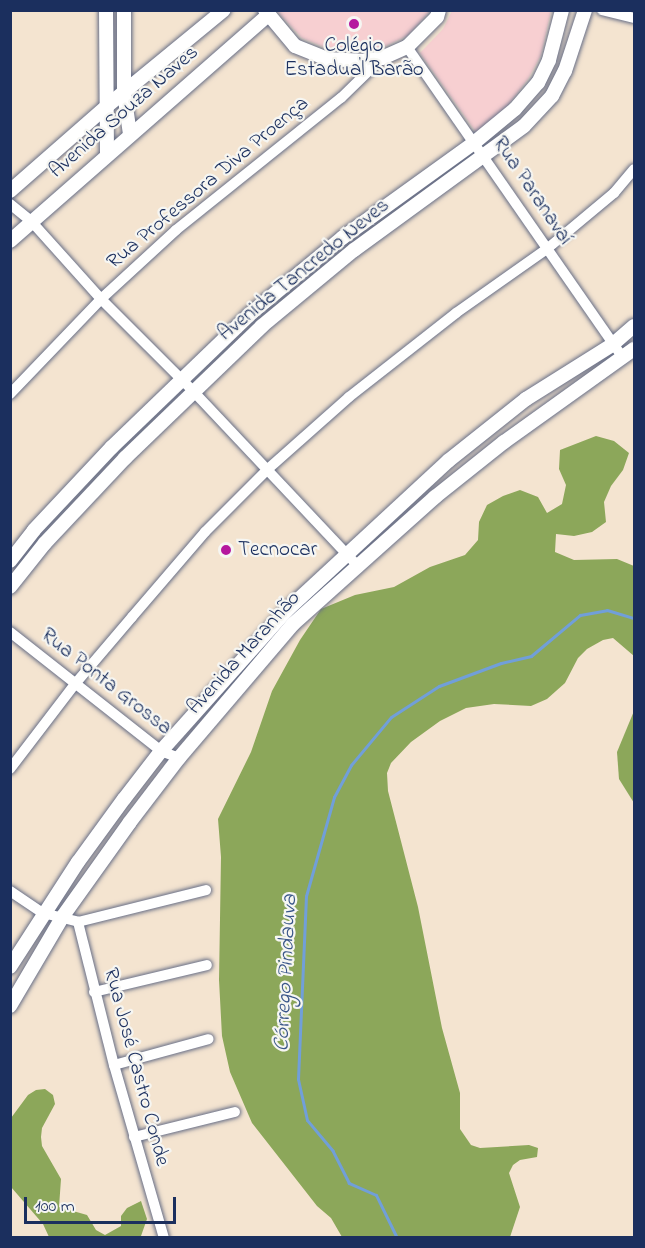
<!DOCTYPE html>
<html>
<head>
<meta charset="utf-8">
<style>
  body { margin:0 }
  #map { position:relative; width:645px; height:1248px; overflow:hidden; background:#f4e4d0; font-family:"Indie Flower",sans-serif }
  div>[style] { position:absolute }
  [style*='--x'] { left:calc(var(--x)*1px); top:calc(var(--y)*1px); width:calc(var(--w)*1px); rotate:calc(var(--a)*1deg) }
  .built>* { inset:0; background:#f7cfd1 }
  .forest>* { inset:0; background:#8ca75a }
  .stream>* { height:3px; margin:-1.5px; padding:0 1.5px; transform-origin:1.5px; border-radius:1.5px; background:#719fd9 }
  .roads { filter:drop-shadow(0 0 2px #676e86) drop-shadow(0 0 2px #676e86) }
  .minor>* { height:10px; margin:-5px; padding:0 5px; transform-origin:5px; border-radius:5px; background:#fff }
  .tertiary>* { height:14px; margin:-7px; padding:0 7px; transform-origin:7px; border-radius:7px; background:#fff }
  .dots>* { width:16px; height:16px; translate:-50% -50%; box-sizing:border-box; border:3px solid #f6f6f2; border-radius:50% }
  span { translate:-50% -50%; white-space:nowrap; text-align:center; line-height:1.15; -webkit-text-stroke:4.5px #f6f6f2; paint-order:stroke }
  .poi-label { font-size:21px; color:#1b2f5e }
  .left { translate:0 -50%; text-align:left }
  .street-label { font-size:21px; color:#1b2f5e }
  .water-label { font-size:22px; color:#395689; font-style:italic }
  .frame { position:absolute; inset:0; border:12px solid #1b2f5e; pointer-events:none }
  .scale { position:absolute; left:24px; top:1197px; width:152px; height:27px; box-sizing:border-box; border:3px solid #1b2f5e; border-top:0; padding-left:8px; font-size:18px; line-height:21px; white-space:nowrap; color:#1b2f5e; -webkit-text-stroke:4px #f6f6f2; paint-order:stroke }
</style>
</head>
<body>
<div id="map">
  <div class="built">
    <i style="clip-path:polygon(277px 11px,430px 11px,407px 36px,379px 49px,358px 51px,329px 49px,302px 38px)"></i>
    <i style="clip-path:polygon(452px 11px,551px 11px,541px 55px,528px 79px,508px 105px,476px 132px,420px 53px,443px 29px)"></i>
  </div>
  <div class="forest">
    <i style="clip-path:polygon(596px 436px,614px 441px,629px 453px,623px 470px,611px 486px,604px 502px,606px 522px,592px 532px,574px 536px,556px 534px,555px 552px,574px 560px,617px 559px,634px 566px,634px 656px,613px 638px,603px 640px,587px 649px,578px 658px,565px 683px,547px 699px,531px 706px,494px 704px,466px 708px,440px 721px,411px 742px,391px 763px,387px 773px,388px 791px,418px 907px,442px 1028px,460px 1093px,460px 1129px,471px 1145px,480px 1148px,529px 1145px,538px 1148px,537px 1157px,520px 1160px,513px 1165px,509px 1173px,520px 1207px,510px 1237px,342px 1237px,331px 1218px,317px 1206px,252px 1123px,230px 1072px,222px 1036px,219px 980px,221px 857px,218px 819px,251px 752px,272px 691px,300px 640px,321px 609px,355px 595px,394px 587px,430px 567px,465px 555px,478px 540px,479px 522px,487px 505px,503px 496px,520px 490px,538px 497px,547px 513px,562px 504px,566px 485px,559px 469px,560px 450px)"></i>
    <i style="clip-path:polygon(634px 711px,634px 803px,619px 779px,617px 752px)"></i>
    <i style="clip-path:polygon(45px 1089px,53px 1095px,55px 1104px,42px 1128px,41px 1137px,42px 1146px,61px 1179px,59px 1207px,87px 1215px,96px 1230px,105px 1235px,121px 1226px,121px 1216px,127px 1208px,141px 1201px,147px 1219px,141px 1236px,49px 1237px,43px 1224px,11px 1187px,11px 1118px,28px 1095px,36px 1090px)"></i>
  </div>
  <div class="stream">
    <i style="--x:397;--y:1238;--w:48;--a:-116"></i>
    <i style="--x:376;--y:1195;--w:30;--a:-156"></i>
    <i style="--x:349;--y:1183;--w:36;--a:-117"></i>
    <i style="--x:333;--y:1151;--w:40;--a:-130"></i>
    <i style="--x:307;--y:1120;--w:42;--a:-102.4"></i>
    <i style="--x:298;--y:1079;--w:183;--a:-87.5"></i>
    <i style="--x:306;--y:896;--w:103;--a:-74.2"></i>
    <i style="--x:334;--y:797;--w:36;--a:-62"></i>
    <i style="--x:351;--y:765;--w:62;--a:-50.2"></i>
    <i style="--x:391;--y:717;--w:57;--a:-32.9"></i>
    <i style="--x:439;--y:686;--w:66;--a:-20.4"></i>
    <i style="--x:501;--y:663;--w:31;--a:-13"></i>
    <i style="--x:531;--y:656;--w:64;--a:-39.9"></i>
    <i style="--x:580;--y:615;--w:27;--a:-10"></i>
    <i style="--x:607;--y:610;--w:28;--a:17"></i>
  </div>
  <div class="roads">
    <div class="minor">
      <i style="--x:602;--y:10;--w:33;--a:14"></i>
      <i style="--x:407;--y:47;--w:379;--a:55.2"></i>
      <i style="--x:10;--y:204;--w:27;--a:39"></i>
      <i style="--x:31;--y:221;--w:105;--a:48.1"></i>
      <i style="--x:101;--y:299;--w:132;--a:45"></i>
      <i style="--x:194;--y:392;--w:239;--a:46.7"></i>
      <i style="--x:10;--y:394;--w:132;--a:-46.2"></i>
      <i style="--x:101;--y:299;--w:102;--a:-42.6"></i>
      <i style="--x:176;--y:230;--w:211;--a:-38.7"></i>
      <i style="--x:341;--y:98;--w:57;--a:-44.3"></i>
      <i style="--x:10;--y:632;--w:192;--a:38.2"></i>
      <i style="--x:161;--y:751;--w:19;--a:21"></i>
      <i style="--x:10;--y:769;--w:107;--a:-52.6"></i>
      <i style="--x:75;--y:684;--w:88;--a:-49.6"></i>
      <i style="--x:132;--y:617;--w:112;--a:-49.3"></i>
      <i style="--x:205;--y:532;--w:89;--a:-45"></i>
      <i style="--x:268;--y:469;--w:108;--a:-41.6"></i>
      <i style="--x:349;--y:397;--w:136;--a:-38.1"></i>
      <i style="--x:456;--y:313;--w:113;--a:-35.2"></i>
      <i style="--x:548;--y:248;--w:86;--a:-39.8"></i>
      <i style="--x:614;--y:193;--w:31;--a:-50"></i>
      <i style="--x:10;--y:891;--w:40;--a:34"></i>
      <i style="--x:43;--y:913;--w:36;--a:14"></i>
      <i style="--x:78;--y:922;--w:147;--a:75.9"></i>
      <i style="--x:114;--y:1065;--w:180;--a:73.9"></i>
      <i style="--x:78;--y:922;--w:132;--a:-14"></i>
      <i style="--x:94;--y:992;--w:116;--a:-13.4"></i>
      <i style="--x:114;--y:1065;--w:98;--a:-15.3"></i>
      <i style="--x:134;--y:1137;--w:104;--a:-13.9"></i>
    </div>
    <div class="tertiary">
      <i style="--x:106;--y:10;--w:144;--a:89.6"></i>
      <i style="--x:124;--y:10;--w:83;--a:90"></i>
      <i style="--x:124;--y:93;--w:41;--a:81.7"></i>
      <i style="--x:265;--y:10;--w:47;--a:50.2"></i>
      <i style="--x:295;--y:46;--w:35;--a:22"></i>
      <i style="--x:327;--y:59;--w:34;--a:3"></i>
      <i style="--x:361;--y:61;--w:21;--a:-8"></i>
      <i style="--x:382;--y:58;--w:27;--a:-24"></i>
      <i style="--x:407;--y:47;--w:42;--a:-45"></i>
      <i style="--x:437;--y:17;--w:7;--a:-74"></i>
      <i style="--x:10;--y:191;--w:129;--a:-41.2"></i>
      <i style="--x:107;--y:106;--w:151;--a:-39.4"></i>
      <i style="--x:10;--y:241;--w:343;--a:-41.2"></i>
      <i style="--x:10;--y:561;--w:39;--a:-52"></i>
      <i style="--x:34;--y:530;--w:114;--a:-46.8"></i>
      <i style="--x:112;--y:447;--w:190;--a:-43.9"></i>
      <i style="--x:249;--y:315;--w:121;--a:-39.6"></i>
      <i style="--x:342;--y:238;--w:164;--a:-35.8"></i>
      <i style="--x:475;--y:142;--w:52;--a:-39.5"></i>
      <i style="--x:515;--y:109;--w:35;--a:-49"></i>
      <i style="--x:538;--y:83;--w:25;--a:-64"></i>
      <i style="--x:549;--y:60;--w:52;--a:-75.4"></i>
      <i style="--x:10;--y:587;--w:56;--a:-51.5"></i>
      <i style="--x:45;--y:543;--w:117;--a:-46.7"></i>
      <i style="--x:125;--y:458;--w:190;--a:-43.9"></i>
      <i style="--x:262;--y:326;--w:119;--a:-39.6"></i>
      <i style="--x:354;--y:250;--w:210;--a:-36.1"></i>
      <i style="--x:524;--y:126;--w:41;--a:-47"></i>
      <i style="--x:552;--y:96;--w:28;--a:-63"></i>
      <i style="--x:565;--y:71;--w:64;--a:-71.8"></i>
      <i style="--x:10;--y:967;--w:125;--a:-57.1"></i>
      <i style="--x:78;--y:862;--w:78;--a:-53.9"></i>
      <i style="--x:124;--y:799;--w:61;--a:-52.4"></i>
      <i style="--x:161;--y:751;--w:188;--a:-48.2"></i>
      <i style="--x:286;--y:611;--w:221;--a:-42.8"></i>
      <i style="--x:448;--y:461;--w:100;--a:-38.5"></i>
      <i style="--x:526;--y:399;--w:102;--a:-32.1"></i>
      <i style="--x:612;--y:345;--w:29;--a:-41"></i>
      <i style="--x:10;--y:1006;--w:104;--a:-59.5"></i>
      <i style="--x:63;--y:916;--w:115;--a:-54.5"></i>
      <i style="--x:130;--y:822;--w:81;--a:-52.6"></i>
      <i style="--x:179;--y:758;--w:176;--a:-49.6"></i>
      <i style="--x:293;--y:624;--w:191;--a:-41.8"></i>
      <i style="--x:435;--y:497;--w:88;--a:-38.6"></i>
      <i style="--x:504;--y:442;--w:160;--a:-35.6"></i>
    </div>
  </div>
  <div class="dots">
    <i style="left:354px;top:24px;background:#b5179e"></i>
    <i style="left:226px;top:550px;background:#b5179e"></i>
  </div>
  <div class="poi-label">
    <span style="left:354px;top:58px">Colégio<br>Estadual Barão</span>
    <span class="left" style="left:238px;top:550px">Tecnocar</span>
  </div>
  <div class="street-label">
    <span style="left:124px;top:112px;rotate:-41deg">Avenida Souza Naves</span>
    <span style="left:208px;top:183px;rotate:-40deg">Rua Professora Diva Proença</span>
    <span style="left:532px;top:191px;rotate:56deg">Rua Paranavaí</span>
    <span style="left:304px;top:270px;rotate:-39deg">Avenida Tancredo Neves</span>
    <span style="left:244px;top:653px;rotate:-48deg">Avenida Maranhão</span>
    <span style="left:106px;top:682px;rotate:38deg">Rua Ponta Grossa</span>
    <span style="left:136px;top:1067px;rotate:75deg">Rua José Castro Conde</span>
  </div>
  <div class="water-label">
    <span style="left:287px;top:973px;rotate:-87deg">Córrego Pindauva</span>
  </div>
  <div class="frame"></div>
  <div class="scale">100 m</div>
</div>
</body>
</html>
